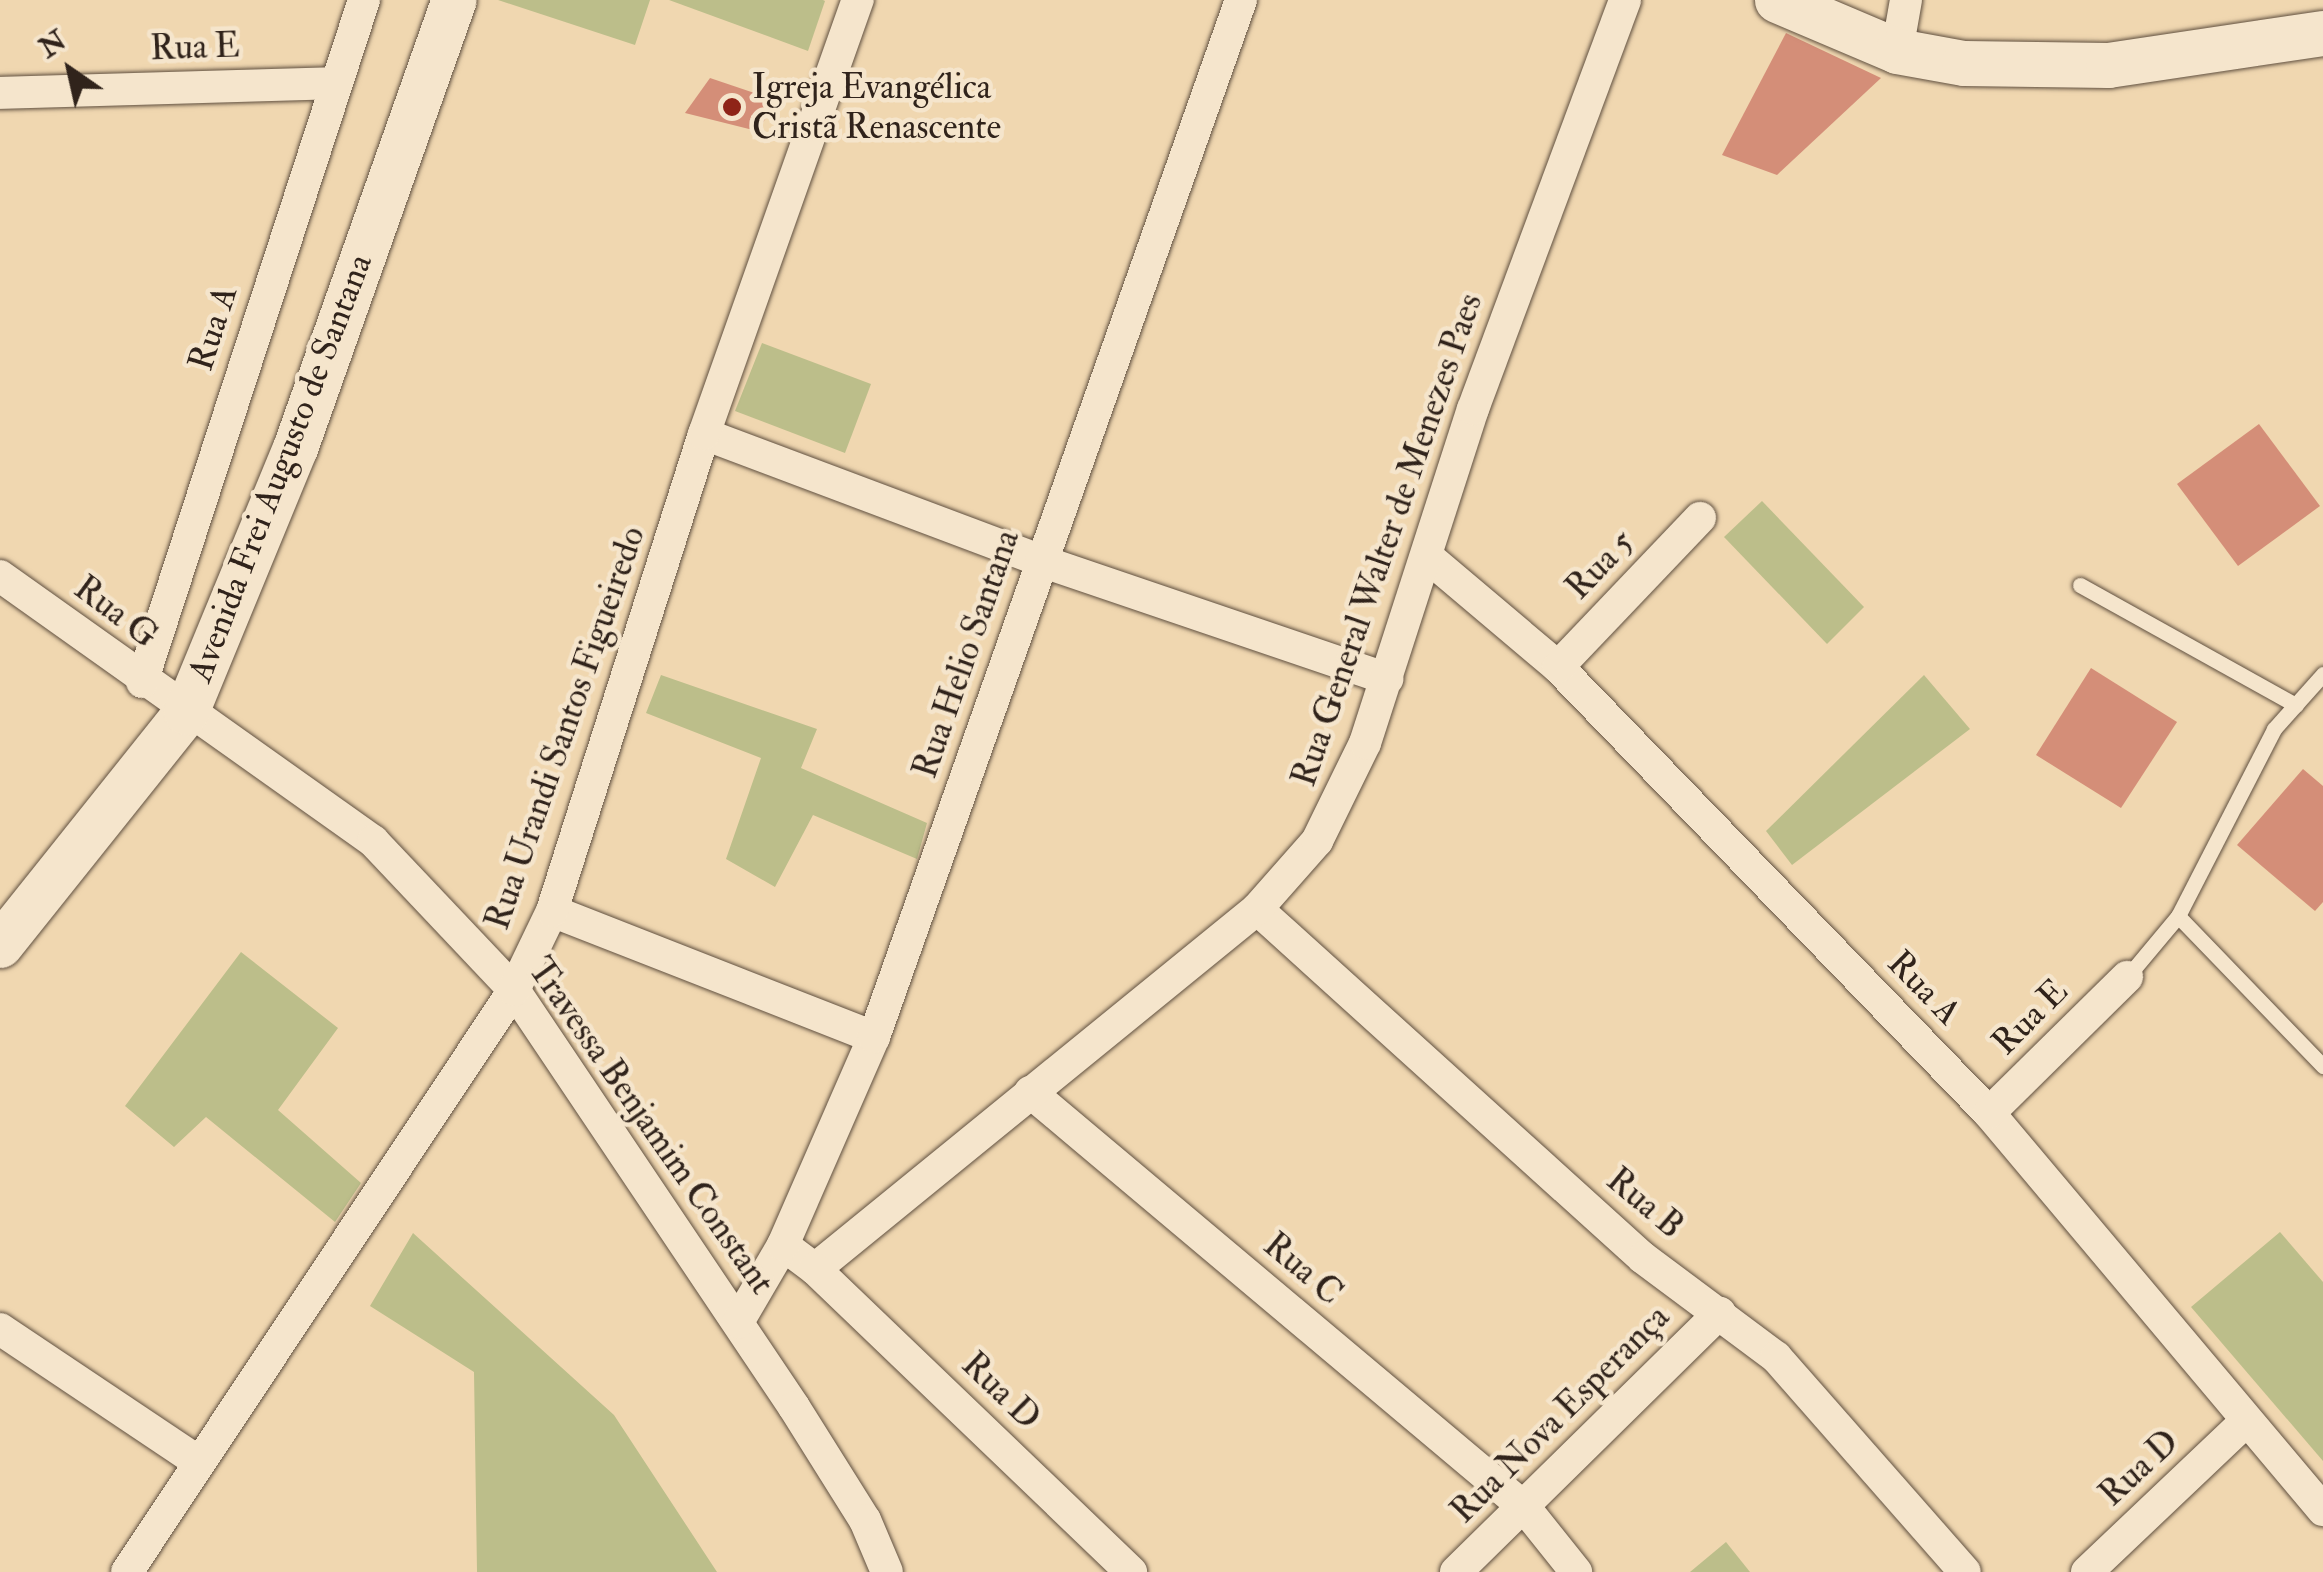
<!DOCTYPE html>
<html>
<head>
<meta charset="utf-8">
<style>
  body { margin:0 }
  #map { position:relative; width:2323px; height:1572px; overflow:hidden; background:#f0d7b0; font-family:"IM FELL Double Pica",serif }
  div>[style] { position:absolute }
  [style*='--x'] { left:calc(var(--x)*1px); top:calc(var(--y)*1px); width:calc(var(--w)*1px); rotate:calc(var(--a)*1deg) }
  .green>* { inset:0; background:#bcbe8a }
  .building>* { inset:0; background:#d48e78 }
  .roads { filter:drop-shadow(0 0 2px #605040) drop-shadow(0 0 2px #605040) }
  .lane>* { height:15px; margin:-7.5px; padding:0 7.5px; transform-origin:7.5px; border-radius:7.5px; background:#f5e5cc }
  .street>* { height:32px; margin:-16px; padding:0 16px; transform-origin:16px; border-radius:16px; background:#f5e5cc }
  .secondary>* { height:45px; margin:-22.5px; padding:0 22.5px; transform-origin:22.5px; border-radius:22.5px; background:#f5e5cc }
  .dots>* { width:28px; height:28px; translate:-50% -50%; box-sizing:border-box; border:5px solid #f5e5cc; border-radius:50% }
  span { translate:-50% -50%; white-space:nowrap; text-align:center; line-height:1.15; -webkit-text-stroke:9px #f5e5cc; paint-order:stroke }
  .street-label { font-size:35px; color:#30231b }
  .poi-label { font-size:35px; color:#30231b }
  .left { translate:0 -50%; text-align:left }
  .north { position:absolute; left:20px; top:20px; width:100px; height:100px; -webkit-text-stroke:8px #f5e5cc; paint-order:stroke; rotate:326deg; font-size:28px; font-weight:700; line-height:40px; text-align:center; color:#30231b }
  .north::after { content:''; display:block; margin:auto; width:35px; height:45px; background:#30231b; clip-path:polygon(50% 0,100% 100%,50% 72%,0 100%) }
</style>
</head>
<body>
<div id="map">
  <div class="green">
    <i style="clip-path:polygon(498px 0,650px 0,635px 45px)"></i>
    <i style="clip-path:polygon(669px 0,823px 0,825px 1px,808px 51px)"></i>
    <i style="clip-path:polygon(762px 343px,871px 384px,845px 453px,735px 411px)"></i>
    <i style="clip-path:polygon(1762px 501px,1864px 607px,1827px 644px,1724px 537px)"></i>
    <i style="clip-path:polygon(661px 675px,817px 729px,801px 768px,927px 823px,917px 859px,813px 815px,775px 887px,726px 859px,761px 758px,646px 713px)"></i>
    <i style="clip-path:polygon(1924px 675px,1970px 729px,1792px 865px,1766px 831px)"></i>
    <i style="clip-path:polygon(241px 952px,338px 1028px,278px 1110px,361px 1183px,335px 1222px,206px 1117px,174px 1147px,125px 1106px)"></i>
    <i style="clip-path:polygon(2280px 1232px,2323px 1282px,2323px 1461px,2191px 1307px)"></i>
    <i style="clip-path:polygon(413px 1233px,614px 1415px,717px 1572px,477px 1572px,474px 1372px,370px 1306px)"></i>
    <i style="clip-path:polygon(1726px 1542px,1750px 1572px,1690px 1572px)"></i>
  </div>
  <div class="building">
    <i style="clip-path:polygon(1786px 33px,1881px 78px,1777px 175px,1722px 155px)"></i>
    <i style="clip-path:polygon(710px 78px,778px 101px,757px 131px,685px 113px)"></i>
    <i style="clip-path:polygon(2259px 424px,2320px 506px,2238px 566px,2177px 484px)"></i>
    <i style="clip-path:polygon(2091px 668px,2177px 722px,2121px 808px,2036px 755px)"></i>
    <i style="clip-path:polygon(2303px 769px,2323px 786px,2323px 902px,2315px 911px,2237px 845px)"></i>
  </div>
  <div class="roads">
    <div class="lane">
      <i style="--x:2080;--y:585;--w:247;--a:29.1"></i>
      <i style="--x:2178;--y:916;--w:209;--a:46"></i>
      <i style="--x:2127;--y:977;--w:80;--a:-50.1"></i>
      <i style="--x:2178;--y:916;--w:210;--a:-62.8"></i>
      <i style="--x:2274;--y:729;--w:74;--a:-48.3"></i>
    </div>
    <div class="street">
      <i style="--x:1897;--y:51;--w:52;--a:-80"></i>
      <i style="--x:0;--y:93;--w:333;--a:-1.7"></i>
      <i style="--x:704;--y:434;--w:360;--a:20.6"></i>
      <i style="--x:1041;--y:561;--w:366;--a:18.8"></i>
      <i style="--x:1429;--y:558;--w:169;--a:40.2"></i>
      <i style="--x:1558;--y:667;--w:620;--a:45.98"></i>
      <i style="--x:1989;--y:1113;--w:519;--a:49.93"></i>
      <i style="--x:0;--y:576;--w:458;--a:35.4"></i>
      <i style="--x:373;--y:841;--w:205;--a:46.6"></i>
      <i style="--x:514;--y:990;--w:502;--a:56.12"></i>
      <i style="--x:794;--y:1407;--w:133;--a:57.9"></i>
      <i style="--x:865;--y:1520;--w:56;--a:67.1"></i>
      <i style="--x:1558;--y:667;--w:206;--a:-46.4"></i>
      <i style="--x:142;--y:682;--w:717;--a:-71.97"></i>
      <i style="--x:1257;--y:909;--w:520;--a:42.12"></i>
      <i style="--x:1643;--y:1258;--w:166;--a:36.7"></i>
      <i style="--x:1776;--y:1357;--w:286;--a:48.7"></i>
      <i style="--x:552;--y:911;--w:346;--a:21.4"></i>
      <i style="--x:1030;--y:1092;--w:647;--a:40.04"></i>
      <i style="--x:1525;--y:1508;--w:82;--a:51.4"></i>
      <i style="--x:1989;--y:1113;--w:194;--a:-44.6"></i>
      <i style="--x:783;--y:1245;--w:40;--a:37"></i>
      <i style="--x:815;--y:1269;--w:570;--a:-39.16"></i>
      <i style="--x:1257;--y:909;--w:91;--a:-48.6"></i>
      <i style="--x:1317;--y:841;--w:109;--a:-63.9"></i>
      <i style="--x:1365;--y:743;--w:351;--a:-72.1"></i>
      <i style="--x:1473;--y:409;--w:436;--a:-69.6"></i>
      <i style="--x:815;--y:1269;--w:438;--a:43.8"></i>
      <i style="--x:738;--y:1322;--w:89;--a:-59.7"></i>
      <i style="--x:783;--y:1245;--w:227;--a:-66.4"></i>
      <i style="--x:874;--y:1037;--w:1100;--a:-70.51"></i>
      <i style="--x:0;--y:1329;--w:239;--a:33.8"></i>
      <i style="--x:127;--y:1572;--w:699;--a:-56.38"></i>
      <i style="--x:514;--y:990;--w:88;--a:-64.3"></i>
      <i style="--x:552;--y:911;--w:501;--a:-72.33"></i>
      <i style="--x:704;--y:434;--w:461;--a:-70.5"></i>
      <i style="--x:1456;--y:1572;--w:370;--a:-44.5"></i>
      <i style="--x:2087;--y:1572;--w:219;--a:-43.5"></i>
    </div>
    <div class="secondary">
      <i style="--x:1777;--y:0;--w:130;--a:23"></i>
      <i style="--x:1897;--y:51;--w:68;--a:10.2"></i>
      <i style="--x:1964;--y:63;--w:144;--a:0.8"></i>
      <i style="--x:2108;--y:65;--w:217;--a:-8.5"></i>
      <i style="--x:0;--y:945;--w:298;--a:-51.4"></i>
      <i style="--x:186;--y:712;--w:286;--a:-67.6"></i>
      <i style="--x:295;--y:448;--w:475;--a:-70.5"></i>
    </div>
  </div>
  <div class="dots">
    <i style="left:732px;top:107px;background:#8f2418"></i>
  </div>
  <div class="street-label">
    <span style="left:195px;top:47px;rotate:-2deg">Rua E</span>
    <span style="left:213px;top:328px;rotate:-72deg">Rua A</span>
    <span style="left:280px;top:468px;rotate:-69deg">Avenida Frei Augusto de Santana</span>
    <span style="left:1387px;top:540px;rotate:-71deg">Rua General Walter de Menezes Paes</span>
    <span style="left:1600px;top:565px;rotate:-46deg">Rua 5</span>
    <span style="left:116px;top:612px;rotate:37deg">Rua G</span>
    <span style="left:966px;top:654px;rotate:-71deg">Rua Helio Santana</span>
    <span style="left:565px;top:728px;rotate:-71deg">Rua Urandi Santos Figueiredo</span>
    <span style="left:1924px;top:988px;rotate:46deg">Rua A</span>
    <span style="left:2030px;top:1017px;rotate:-45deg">Rua E</span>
    <span style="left:651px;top:1126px;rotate:55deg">Travessa Benjamim Constant</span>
    <span style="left:1645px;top:1203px;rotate:40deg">Rua B</span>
    <span style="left:1303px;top:1269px;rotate:40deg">Rua C</span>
    <span style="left:1001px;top:1391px;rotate:44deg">Rua D</span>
    <span style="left:1560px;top:1414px;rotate:-45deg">Rua Nova Esperança</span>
    <span style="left:2139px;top:1468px;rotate:-43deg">Rua D</span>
  </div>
  <div class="poi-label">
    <span class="left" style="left:752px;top:107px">Igreja Evangélica<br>Cristã Renascente</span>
  </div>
  <div class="north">N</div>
</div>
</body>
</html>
